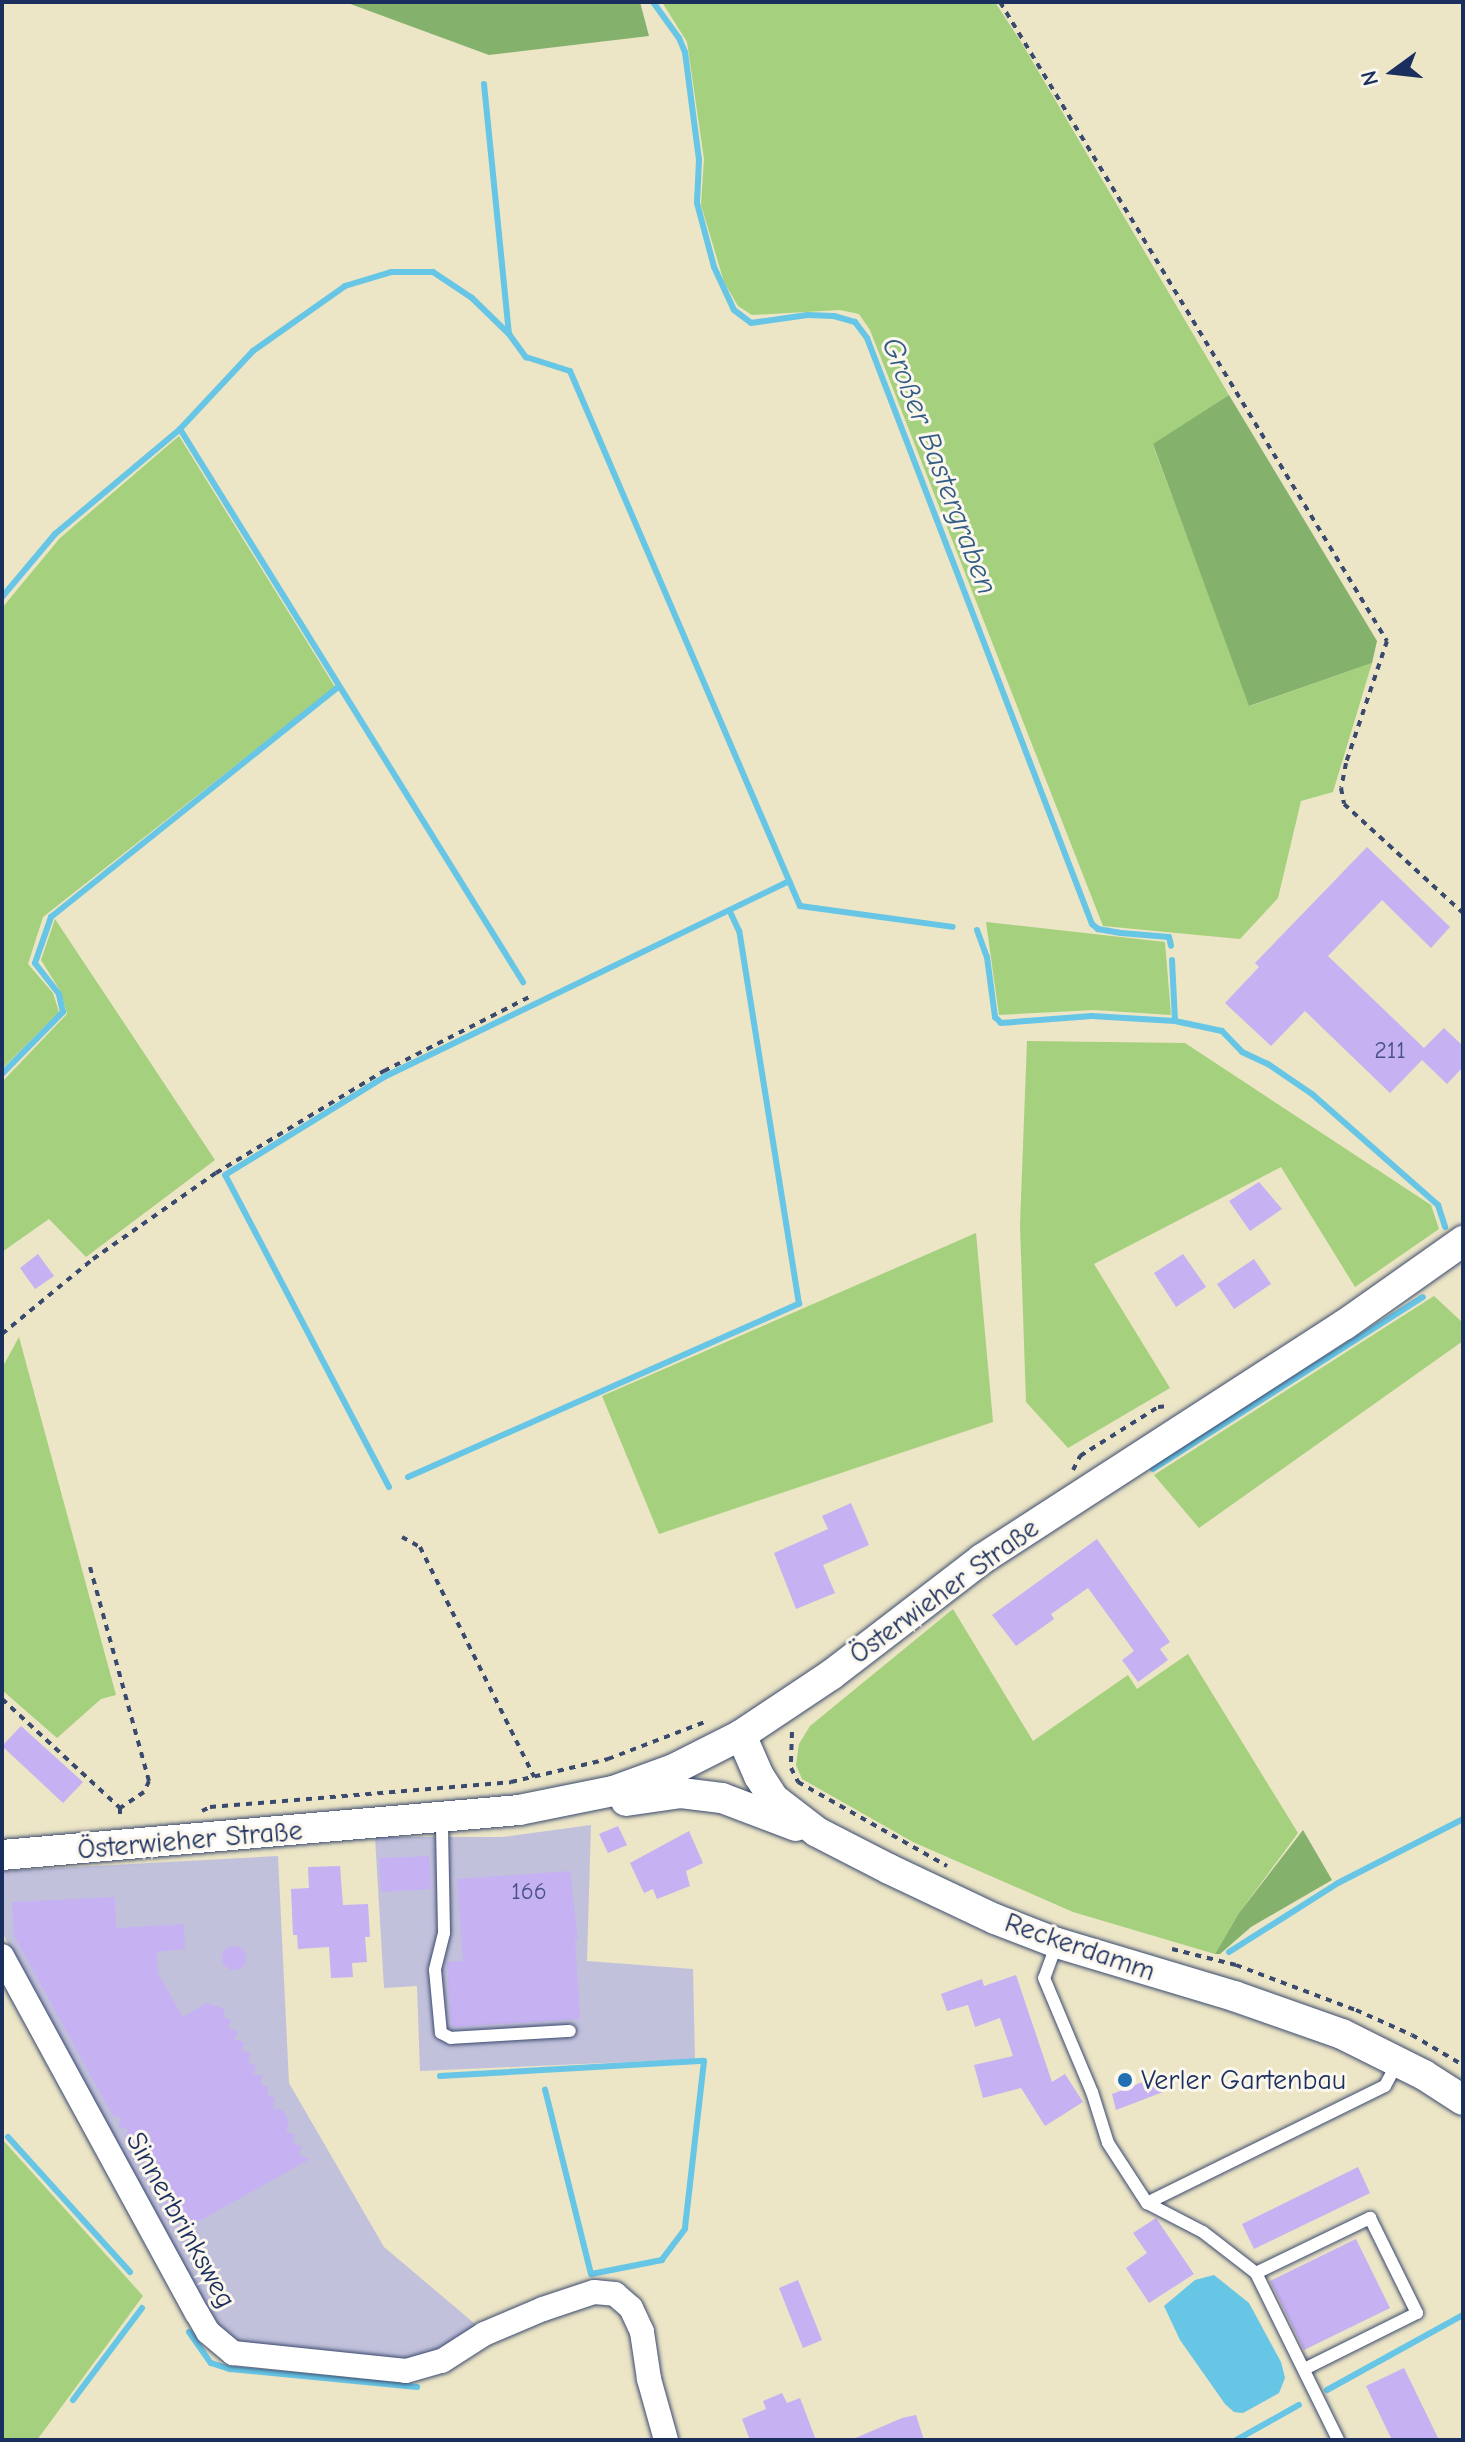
<!DOCTYPE html>
<html>
<head>
<meta charset="utf-8">
<style>
  body { margin:0 }
  #map { position:relative; width:1465px; height:2442px; overflow:hidden; background:#ece5c6; font-family:"Comic Neue",sans-serif }
  div>[style] { position:absolute }
  [style*='--x'] { left:calc(var(--x)*1px); top:calc(var(--y)*1px); width:calc(var(--w)*1px); rotate:calc(var(--a)*1deg) }
  .industrial>* { inset:0; background:#c2c1dc }
  .green>* { inset:0; background:#a5d07d }
  .forest>* { inset:0; background:#84b26c }
  .water>* { inset:0; background:#67c5e5 }
  .stream>* { height:6px; margin:-3px; padding:0 3px; transform-origin:3px; border-radius:3px; background:#67c5e5 }
  .building>* { inset:0; background:#c6b1f3 }
  .round { border-radius:50% }
  .path>* { height:4px; margin-top:-2px; transform-origin:0; background:repeating-linear-gradient(90deg,#3a4a6e 0 6px,transparent 0 12px) }
  .roads { filter:drop-shadow(0 0 2px #3a4a6e) drop-shadow(0 0 2px #3a4a6e) }
  .service>* { height:12px; margin:-6px; padding:0 6px; transform-origin:6px; border-radius:6px; background:#fff }
  .minor>* { height:24px; margin:-12px; padding:0 12px; transform-origin:12px; border-radius:12px; background:#fff }
  .tertiary>* { height:30px; margin:-15px; padding:0 15px; transform-origin:15px; border-radius:15px; background:#fff }
  .dots>* { width:22px; height:22px; translate:-50% -50%; box-sizing:border-box; border:4px solid #fbf7ec; border-radius:50% }
  span { translate:-50% -50%; white-space:nowrap; text-align:center; line-height:1.15; -webkit-text-stroke:6px #fbf7ec; paint-order:stroke }
  .number-label { font-size:24px; color:#465083 }
  .number-label span { -webkit-text-stroke-width:0 }
  .street-label { font-size:28px; color:#1b2f5e }
  .poi-label { font-size:28px; color:#1b2f5e }
  .left { translate:0 -50%; text-align:left }
  .water-label { font-size:30px; color:#325c86; font-style:italic }
  .frame { position:absolute; inset:0; border:4px solid #1b2f5e; pointer-events:none }
  .north { position:absolute; left:1353px; top:32px; width:80px; height:80px; -webkit-text-stroke:6px #fbf7ec; paint-order:stroke; rotate:255deg; font-size:22px; font-weight:700; line-height:32px; text-align:center; color:#1b2f5e }
  .north::after { content:''; display:block; margin:auto; width:28px; height:36px; background:#1b2f5e; clip-path:polygon(50% 0,100% 100%,50% 72%,0 100%) }
</style>
</head>
<body>
<div id="map">
  <div class="industrial">
    <i style="clip-path:polygon(591px 1825px,587px 1961px,693px 1969px,695px 2059px,420px 2071px,417px 1986px,384px 1988px,375px 1837px,502px 1837px)"></i>
    <i style="clip-path:polygon(278px 1856px,289px 2083px,384px 2247px,481px 2329px,441px 2354px,406px 2363px,237px 2344px,217px 2327px,2px 1932px,2px 1871px)"></i>
  </div>
  <div class="green">
    <i style="clip-path:polygon(662px 2px,995px 2px,1021px 42px,1229px 395px,1153px 445px,1250px 706px,1372px 663px,1333px 792px,1301px 801px,1278px 898px,1240px 939px,1103px 926px,870px 330px,859px 314px,840px 310px,752px 315px,738px 306px,724px 282px,701px 205px,704px 159px,687px 42px)"></i>
    <i style="clip-path:polygon(179px 436px,335px 687px,43px 917px,28px 964px,53px 993px,59px 1012px,2px 1069px,2px 608px,60px 538px)"></i>
    <i style="clip-path:polygon(55px 919px,215px 1160px,86px 1257px,49px 1219px,2px 1252px,2px 1082px,67px 1014px,61px 992px,41px 960px)"></i>
    <i style="clip-path:polygon(986px 922px,1165px 942px,1171px 1015px,1094px 1010px,999px 1015px)"></i>
    <i style="clip-path:polygon(1027px 1041px,1185px 1043px,1431px 1205px,1439px 1229px,1355px 1287px,1281px 1167px,1094px 1264px,1170px 1388px,1068px 1448px,1026px 1402px,1020px 1225px)"></i>
    <i style="clip-path:polygon(976px 1233px,993px 1422px,659px 1534px,602px 1396px)"></i>
    <i style="clip-path:polygon(1434px 1296px,1463px 1323px,1463px 1341px,1199px 1528px,1154px 1475px)"></i>
    <i style="clip-path:polygon(19px 1337px,116px 1695px,101px 1699px,57px 1738px,2px 1690px,2px 1368px)"></i>
    <i style="clip-path:polygon(953px 1609px,1033px 1741px,1128px 1675px,1137px 1689px,1188px 1654px,1298px 1833px,1239px 1913px,1215px 1954px,1073px 1912px,913px 1842px,802px 1779px,796px 1765px,799px 1744px,810px 1726px)"></i>
    <i style="clip-path:polygon(2px 2139px,143px 2296px,37px 2440px,2px 2440px)"></i>
  </div>
  <div class="forest">
    <i style="clip-path:polygon(345px 2px,640px 2px,649px 36px,489px 55px)"></i>
    <i style="clip-path:polygon(1229px 395px,1377px 641px,1372px 663px,1249px 706px,1153px 444px)"></i>
    <i style="clip-path:polygon(1303px 1830px,1332px 1880px,1251px 1927px,1220px 1954px,1215px 1954px,1239px 1913px)"></i>
  </div>
  <div class="water">
    <i style="clip-path:polygon(1214px 2275px,1249px 2303px,1281px 2362px,1285px 2378px,1279px 2393px,1243px 2413px,1234px 2412px,1225px 2404px,1180px 2340px,1164px 2306px,1195px 2280px)"></i>
  </div>
  <div class="stream">
    <i style="--x:653;--y:2;--w:44;--a:54.2"></i>
    <i style="--x:679;--y:38;--w:15;--a:67"></i>
    <i style="--x:685;--y:52;--w:109;--a:82.6"></i>
    <i style="--x:699;--y:160;--w:43;--a:92.7"></i>
    <i style="--x:697;--y:203;--w:66;--a:75.1"></i>
    <i style="--x:714;--y:267;--w:47;--a:65.1"></i>
    <i style="--x:734;--y:310;--w:21;--a:37"></i>
    <i style="--x:751;--y:323;--w:57;--a:-8.1"></i>
    <i style="--x:807;--y:315;--w:27;--a:2"></i>
    <i style="--x:834;--y:316;--w:22;--a:16"></i>
    <i style="--x:855;--y:322;--w:20;--a:53"></i>
    <i style="--x:867;--y:338;--w:628;--a:69"></i>
    <i style="--x:1092;--y:924;--w:8;--a:40"></i>
    <i style="--x:1098;--y:929;--w:23;--a:10"></i>
    <i style="--x:1121;--y:933;--w:48;--a:4.8"></i>
    <i style="--x:1169;--y:937;--w:9;--a:77"></i>
    <i style="--x:484;--y:84;--w:251;--a:84.3"></i>
    <i style="--x:180;--y:429;--w:651;--a:58.19"></i>
    <i style="--x:2;--y:597;--w:82;--a:-49.9"></i>
    <i style="--x:55;--y:534;--w:163;--a:-40"></i>
    <i style="--x:180;--y:429;--w:107;--a:-46.9"></i>
    <i style="--x:253;--y:351;--w:113;--a:-35.2"></i>
    <i style="--x:345;--y:286;--w:48;--a:-16.9"></i>
    <i style="--x:391;--y:272;--w:42;--a:0"></i>
    <i style="--x:433;--y:272;--w:47;--a:33.7"></i>
    <i style="--x:472;--y:298;--w:52;--a:44.2"></i>
    <i style="--x:509;--y:334;--w:29;--a:54"></i>
    <i style="--x:526;--y:357;--w:46;--a:17.7"></i>
    <i style="--x:570;--y:371;--w:582;--a:66.74"></i>
    <i style="--x:800;--y:906;--w:154;--a:7.8"></i>
    <i style="--x:977;--y:930;--w:29;--a:70"></i>
    <i style="--x:987;--y:957;--w:61;--a:82.4"></i>
    <i style="--x:995;--y:1017;--w:8;--a:45"></i>
    <i style="--x:1001;--y:1023;--w:91;--a:-4.4"></i>
    <i style="--x:1092;--y:1016;--w:83;--a:3.4"></i>
    <i style="--x:1172;--y:960;--w:61;--a:87.2"></i>
    <i style="--x:1175;--y:1021;--w:48;--a:12"></i>
    <i style="--x:1222;--y:1031;--w:29;--a:46"></i>
    <i style="--x:1242;--y:1052;--w:29;--a:25"></i>
    <i style="--x:1268;--y:1064;--w:53;--a:34.3"></i>
    <i style="--x:1312;--y:1094;--w:168;--a:41.4"></i>
    <i style="--x:1438;--y:1205;--w:23;--a:72"></i>
    <i style="--x:2;--y:1074;--w:87;--a:-45.5"></i>
    <i style="--x:63;--y:1012;--w:18;--a:-103"></i>
    <i style="--x:59;--y:994;--w:39;--a:-128"></i>
    <i style="--x:35;--y:963;--w:49;--a:-70.8"></i>
    <i style="--x:51;--y:917;--w:369;--a:-38.7"></i>
    <i style="--x:1153;--y:1469;--w:320;--a:-32.5"></i>
    <i style="--x:408;--y:1477;--w:428;--a:-23.9"></i>
    <i style="--x:799;--y:1304;--w:378;--a:-99.1"></i>
    <i style="--x:739;--y:931;--w:21;--a:-115"></i>
    <i style="--x:389;--y:1487;--w:352;--a:-117.7"></i>
    <i style="--x:225;--y:1175;--w:189;--a:-31.6"></i>
    <i style="--x:386;--y:1076;--w:448;--a:-25.8"></i>
    <i style="--x:1229;--y:1952;--w:129;--a:-32.3"></i>
    <i style="--x:1338;--y:1883;--w:140;--a:-27.1"></i>
    <i style="--x:440;--y:2076;--w:264;--a:-3.3"></i>
    <i style="--x:704;--y:2061;--w:169;--a:96.5"></i>
    <i style="--x:685;--y:2229;--w:39;--a:127"></i>
    <i style="--x:662;--y:2260;--w:72;--a:168.8"></i>
    <i style="--x:591;--y:2274;--w:190;--a:-104"></i>
    <i style="--x:8;--y:2137;--w:182;--a:47.9"></i>
    <i style="--x:189;--y:2332;--w:38;--a:55"></i>
    <i style="--x:211;--y:2363;--w:20;--a:18"></i>
    <i style="--x:230;--y:2369;--w:188;--a:5.5"></i>
    <i style="--x:1327;--y:2390;--w:155;--a:-28.9"></i>
    <i style="--x:73;--y:2400;--w:115;--a:-53.1"></i>
    <i style="--x:1236;--y:2440;--w:72;--a:-29.1"></i>
  </div>
  <div class="building">
    <i style="clip-path:polygon(1367px 847px,1450px 927px,1431px 948px,1382px 900px,1328px 956px,1424px 1048px,1444px 1028px,1463px 1046px,1463px 1067px,1447px 1084px,1422px 1060px,1390px 1093px,1305px 1011px,1271px 1046px,1225px 1003px,1259px 967px,1255px 963px)"></i>
    <i style="clip-path:polygon(1259px 1182px,1282px 1209px,1250px 1231px,1229px 1201px)"></i>
    <i style="clip-path:polygon(38px 1254px,54px 1276px,35px 1289px,20px 1268px)"></i>
    <i style="clip-path:polygon(1183px 1254px,1206px 1287px,1176px 1307px,1154px 1273px)"></i>
    <i style="clip-path:polygon(1254px 1259px,1271px 1284px,1234px 1309px,1217px 1284px)"></i>
    <i style="clip-path:polygon(851px 1503px,869px 1545px,823px 1565px,835px 1593px,796px 1609px,774px 1553px,828px 1529px,822px 1516px)"></i>
    <i style="clip-path:polygon(1097px 1539px,1170px 1642px,1160px 1649px,1168px 1660px,1138px 1682px,1122px 1660px,1134px 1651px,1088px 1588px,1051px 1614px,1054px 1619px,1016px 1646px,992px 1615px)"></i>
    <i style="clip-path:polygon(21px 1726px,83px 1782px,63px 1803px,2px 1746px)"></i>
    <i style="clip-path:polygon(618px 1826px,627px 1845px,608px 1853px,599px 1834px)"></i>
    <i style="clip-path:polygon(689px 1831px,703px 1863px,686px 1871px,690px 1886px,657px 1899px,653px 1889px,644px 1893px,630px 1863px)"></i>
    <i style="clip-path:polygon(429px 1856px,431px 1889px,381px 1892px,379px 1858px)"></i>
    <i style="clip-path:polygon(340px 1866px,343px 1905px,368px 1904px,370px 1937px,365px 1937px,367px 1962px,352px 1963px,353px 1977px,331px 1978px,329px 1947px,298px 1949px,297px 1935px,293px 1935px,291px 1889px,309px 1888px,308px 1867px)"></i>
    <i style="clip-path:polygon(570px 1871px,578px 1939px,575px 1939px,580px 2019px,451px 2027px,447px 1962px,463px 1961px,457px 1879px)"></i>
    <i style="clip-path:polygon(115px 1897px,116px 1928px,184px 1924px,185px 1949px,157px 1952px,158px 1973px,183px 2017px,207px 2003px,225px 2009px,223px 2017px,231px 2020px,228px 2028px,238px 2031px,235px 2040px,244px 2042px,242px 2051px,250px 2053px,248px 2063px,256px 2065px,253px 2074px,263px 2076px,260px 2084px,269px 2087px,267px 2096px,275px 2098px,273px 2108px,283px 2110px,289px 2122px,286px 2132px,295px 2134px,293px 2144px,302px 2146px,299px 2155px,310px 2159px,190px 2226px,170px 2220px,172px 2210px,164px 2208px,166px 2198px,157px 2196px,160px 2187px,150px 2184px,153px 2174px,143px 2172px,146px 2163px,137px 2160px,139px 2152px,131px 2149px,133px 2140px,125px 2138px,128px 2129px,118px 2127px,121px 2118px,113px 2116px,14px 1936px,12px 1902px)"></i>
    <i class="round" style="left:222px;top:1946px;width:24px;height:24px"></i>
    <i style="clip-path:polygon(1016px 1975px,1052px 2082px,1065px 2074px,1083px 2102px,1045px 2126px,1021px 2088px,983px 2098px,974px 2065px,1013px 2056px,1000px 2018px,975px 2027px,968px 2005px,947px 2011px,941px 1994px,982px 1979px,984px 1986px)"></i>
    <i style="clip-path:polygon(1158px 2076px,1163px 2092px,1116px 2110px,1112px 2094px)"></i>
    <i style="clip-path:polygon(1358px 2167px,1370px 2193px,1254px 2249px,1242px 2224px)"></i>
    <i style="clip-path:polygon(1156px 2218px,1194px 2274px,1149px 2303px,1126px 2268px,1147px 2253px,1133px 2233px)"></i>
    <i style="clip-path:polygon(1356px 2239px,1390px 2308px,1304px 2350px,1270px 2281px)"></i>
    <i style="clip-path:polygon(798px 2280px,822px 2340px,803px 2348px,779px 2288px)"></i>
    <i style="clip-path:polygon(1404px 2368px,1439px 2440px,1392px 2440px,1366px 2386px)"></i>
    <i style="clip-path:polygon(782px 2393px,787px 2403px,800px 2398px,816px 2440px,750px 2440px,742px 2419px,766px 2409px,763px 2401px)"></i>
    <i style="clip-path:polygon(916px 2415px,924px 2440px,851px 2440px,902px 2418px)"></i>
  </div>
  <div class="path">
    <i style="--x:1000;--y:2;--w:747;--a:58.8"></i>
    <i style="--x:1387;--y:641;--w:129;--a:108.6"></i>
    <i style="--x:1346;--y:763;--w:25;--a:101"></i>
    <i style="--x:1341;--y:788;--w:16;--a:79"></i>
    <i style="--x:1344;--y:804;--w:161;--a:42.5"></i>
    <i style="--x:2;--y:1334;--w:118;--a:-39.5"></i>
    <i style="--x:93;--y:1259;--w:150;--a:-35"></i>
    <i style="--x:216;--y:1173;--w:197;--a:-31.3"></i>
    <i style="--x:384;--y:1071;--w:163;--a:-27"></i>
    <i style="--x:1073;--y:1470;--w:16;--a:-63"></i>
    <i style="--x:1080;--y:1456;--w:92;--a:-32.1"></i>
    <i style="--x:1158;--y:1407;--w:12;--a:-5"></i>
    <i style="--x:402;--y:1537;--w:21;--a:29"></i>
    <i style="--x:420;--y:1547;--w:257;--a:63.6"></i>
    <i style="--x:90;--y:1567;--w:222;--a:74.6"></i>
    <i style="--x:149;--y:1781;--w:12;--a:114"></i>
    <i style="--x:144;--y:1792;--w:29;--a:146"></i>
    <i style="--x:120;--y:1808;--w:11;--a:90"></i>
    <i style="--x:2;--y:1699;--w:161;--a:42.7"></i>
    <i style="--x:792;--y:1732;--w:36;--a:92"></i>
    <i style="--x:791;--y:1768;--w:16;--a:63"></i>
    <i style="--x:798;--y:1782;--w:171;--a:29.4"></i>
    <i style="--x:202;--y:1811;--w:9;--a:-27"></i>
    <i style="--x:210;--y:1807;--w:302;--a:-4.7"></i>
    <i style="--x:511;--y:1782;--w:100;--a:-13.3"></i>
    <i style="--x:608;--y:1759;--w:104;--a:-20.9"></i>
    <i style="--x:1172;--y:1949;--w:66;--a:14"></i>
    <i style="--x:1236;--y:1965;--w:128;--a:20.6"></i>
    <i style="--x:1356;--y:2010;--w:61;--a:24.1"></i>
    <i style="--x:1412;--y:2035;--w:59;--a:30.5"></i>
  </div>
  <div class="roads">
    <div class="service">
      <i style="--x:442;--y:1827;--w:106;--a:88.9"></i>
      <i style="--x:444;--y:1933;--w:38;--a:104"></i>
      <i style="--x:435;--y:1970;--w:63;--a:84.6"></i>
      <i style="--x:441;--y:2033;--w:11;--a:27"></i>
      <i style="--x:451;--y:2038;--w:119;--a:-3.4"></i>
      <i style="--x:1057;--y:1943;--w:37;--a:110"></i>
      <i style="--x:1044;--y:1978;--w:124;--a:67.2"></i>
      <i style="--x:1092;--y:2092;--w:53;--a:72.6"></i>
      <i style="--x:1108;--y:2143;--w:72;--a:57"></i>
      <i style="--x:1147;--y:2203;--w:63;--a:27.4"></i>
      <i style="--x:1203;--y:2232;--w:67;--a:37.7"></i>
      <i style="--x:1256;--y:2273;--w:186;--a:63.8"></i>
      <i style="--x:1147;--y:2203;--w:265;--a:-26.2"></i>
      <i style="--x:1385;--y:2086;--w:27;--a:-62"></i>
      <i style="--x:1256;--y:2273;--w:127;--a:-25.8"></i>
      <i style="--x:1370;--y:2218;--w:106;--a:63.7"></i>
      <i style="--x:1417;--y:2313;--w:126;--a:153.6"></i>
    </div>
    <div class="minor">
      <i style="--x:2;--y:1956;--w:407;--a:61.4"></i>
      <i style="--x:197;--y:2313;--w:22;--a:60"></i>
      <i style="--x:208;--y:2332;--w:33;--a:40"></i>
      <i style="--x:233;--y:2353;--w:174;--a:5.9"></i>
      <i style="--x:406;--y:2371;--w:37;--a:-16"></i>
      <i style="--x:442;--y:2361;--w:50;--a:-32.7"></i>
      <i style="--x:484;--y:2334;--w:64;--a:-23"></i>
      <i style="--x:543;--y:2309;--w:54;--a:-18.4"></i>
      <i style="--x:594;--y:2292;--w:21;--a:5"></i>
      <i style="--x:615;--y:2294;--w:21;--a:41"></i>
      <i style="--x:631;--y:2308;--w:26;--a:65"></i>
      <i style="--x:642;--y:2332;--w:48;--a:81.5"></i>
      <i style="--x:649;--y:2379;--w:63;--a:74.4"></i>
    </div>
    <div class="tertiary">
      <i style="--x:741;--y:1735;--w:45;--a:66.3"></i>
      <i style="--x:759;--y:1776;--w:27;--a:57"></i>
      <i style="--x:774;--y:1799;--w:54;--a:37.5"></i>
      <i style="--x:817;--y:1832;--w:81;--a:27.2"></i>
      <i style="--x:889;--y:1869;--w:117;--a:25.3"></i>
      <i style="--x:995;--y:1919;--w:66;--a:21.2"></i>
      <i style="--x:1057;--y:1943;--w:185;--a:16.7"></i>
      <i style="--x:1234;--y:1996;--w:114;--a:19.4"></i>
      <i style="--x:1342;--y:2034;--w:92;--a:26.6"></i>
      <i style="--x:1424;--y:2075;--w:46;--a:32.7"></i>
      <i style="--x:626;--y:1801;--w:56;--a:-8.3"></i>
      <i style="--x:681;--y:1793;--w:41;--a:7"></i>
      <i style="--x:722;--y:1798;--w:79;--a:20.7"></i>
      <i style="--x:2;--y:1855;--w:519;--a:-4.97"></i>
      <i style="--x:519;--y:1810;--w:96;--a:-11.4"></i>
      <i style="--x:613;--y:1791;--w:65;--a:-19.8"></i>
      <i style="--x:674;--y:1769;--w:75;--a:-26.9"></i>
      <i style="--x:741;--y:1735;--w:108;--a:-33.7"></i>
      <i style="--x:831;--y:1675;--w:190;--a:-37.5"></i>
      <i style="--x:982;--y:1559;--w:431;--a:-32.9"></i>
      <i style="--x:1344;--y:1325;--w:146;--a:-35.2"></i>
    </div>
  </div>
  <div class="dots">
    <i style="left:1125px;top:2080px;background:#1f6fb2"></i>
  </div>
  <div class="number-label">
    <span style="left:1390px;top:1051px">211</span>
    <span style="left:529px;top:1892px">166</span>
  </div>
  <div class="street-label">
    <span style="left:944px;top:1591px;rotate:-36deg">Österwieher Straße</span>
    <span style="left:190px;top:1840px;rotate:-5deg">Österwieher Straße</span>
    <span style="left:1080px;top:1947px;rotate:19deg">Reckerdamm</span>
    <span style="left:181px;top:2220px;rotate:61deg">Sinnerbrinksweg</span>
  </div>
  <div class="poi-label">
    <span class="left" style="left:1141px;top:2080px">Verler Gartenbau</span>
  </div>
  <div class="water-label">
    <span style="left:939px;top:466px;rotate:69deg">Großer Bastergraben</span>
  </div>
  <div class="frame"></div>
  <div class="north">N</div>
</div>
</body>
</html>
